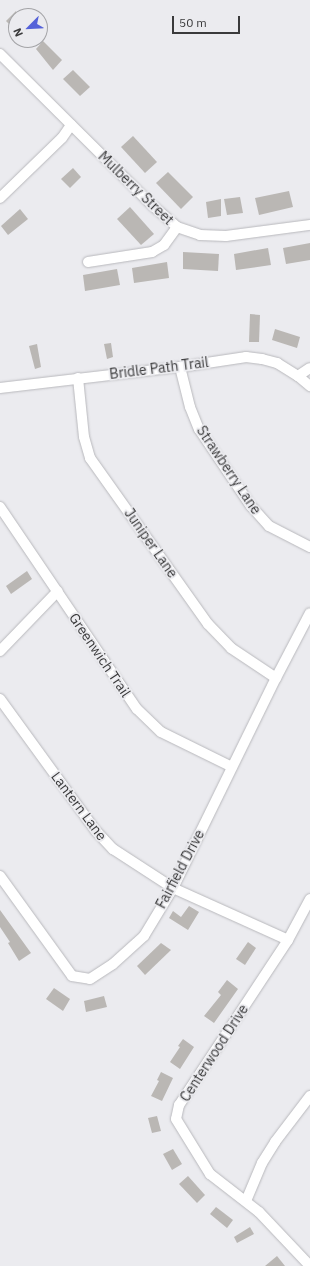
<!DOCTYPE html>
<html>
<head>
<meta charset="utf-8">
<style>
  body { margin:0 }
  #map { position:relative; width:310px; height:1266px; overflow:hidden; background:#ebebef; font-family:"IBM Plex Sans",sans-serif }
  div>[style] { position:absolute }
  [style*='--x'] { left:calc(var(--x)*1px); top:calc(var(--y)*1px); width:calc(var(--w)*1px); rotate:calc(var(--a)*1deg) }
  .building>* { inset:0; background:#bab7b4 }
  .roads { filter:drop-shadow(0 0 1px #b8b8bc) drop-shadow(0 0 1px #b8b8bc) }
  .minor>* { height:10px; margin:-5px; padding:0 5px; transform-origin:5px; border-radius:5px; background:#fff }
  span { translate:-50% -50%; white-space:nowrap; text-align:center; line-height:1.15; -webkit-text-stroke:3.5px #ebebef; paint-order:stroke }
  .street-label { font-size:14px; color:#3a3a3b }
  .north { position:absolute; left:8px; top:8px; width:40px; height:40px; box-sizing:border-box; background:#ebebef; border:1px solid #a4a4a7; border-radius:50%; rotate:246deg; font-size:11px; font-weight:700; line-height:16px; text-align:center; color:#3a3a3b }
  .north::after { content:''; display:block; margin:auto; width:14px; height:18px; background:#5562d9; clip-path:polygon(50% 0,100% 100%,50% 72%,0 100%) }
  .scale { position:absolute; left:172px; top:16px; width:68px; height:18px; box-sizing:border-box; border:2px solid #3a3a3b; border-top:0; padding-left:5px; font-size:12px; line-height:14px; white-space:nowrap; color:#3a3a3b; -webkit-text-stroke:3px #ebebef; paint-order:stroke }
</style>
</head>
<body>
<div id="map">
  <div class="building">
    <i style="clip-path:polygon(16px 11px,16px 31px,6px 21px)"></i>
    <i style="clip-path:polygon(43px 41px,62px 60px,53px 70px,36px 49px)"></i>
    <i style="clip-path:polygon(73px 70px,90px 87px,80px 96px,63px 79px)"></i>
    <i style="clip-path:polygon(133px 136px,157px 162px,145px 173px,121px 147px)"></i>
    <i style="clip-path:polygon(73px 168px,81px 177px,70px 188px,61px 179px)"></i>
    <i style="clip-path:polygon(168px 172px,193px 197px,181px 209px,156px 183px)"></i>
    <i style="clip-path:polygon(289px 191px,293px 207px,259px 215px,255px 198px)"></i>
    <i style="clip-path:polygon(240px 197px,243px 213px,227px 215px,224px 199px)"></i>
    <i style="clip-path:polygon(221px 199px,221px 216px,208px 218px,206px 202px)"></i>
    <i style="clip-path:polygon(130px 207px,154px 234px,141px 245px,117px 219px)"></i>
    <i style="clip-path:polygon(20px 209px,28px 219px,8px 235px,1px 226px)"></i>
    <i style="clip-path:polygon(310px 243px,310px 260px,286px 264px,283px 248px)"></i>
    <i style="clip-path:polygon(268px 248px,271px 265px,236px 270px,234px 254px)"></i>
    <i style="clip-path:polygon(183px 252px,219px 254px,218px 271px,183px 269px)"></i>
    <i style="clip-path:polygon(167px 262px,169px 278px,134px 283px,132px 268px)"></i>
    <i style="clip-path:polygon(117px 269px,120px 285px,85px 291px,83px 275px)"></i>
    <i style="clip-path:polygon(250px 314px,260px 315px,259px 342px,249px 342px)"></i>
    <i style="clip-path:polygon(275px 329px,300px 337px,297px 348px,272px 340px)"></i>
    <i style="clip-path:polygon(111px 343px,113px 357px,107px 359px,104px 344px)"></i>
    <i style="clip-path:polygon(37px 344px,41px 367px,35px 369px,29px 346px)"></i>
    <i style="clip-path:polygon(27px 571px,32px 579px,11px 594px,6px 586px)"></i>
    <i style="clip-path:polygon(189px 906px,199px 912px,188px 930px,169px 918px,173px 911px,181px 917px)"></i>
    <i style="clip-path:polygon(0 910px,31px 953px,19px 961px,8px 943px,10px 942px,0 927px)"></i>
    <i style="clip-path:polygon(248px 942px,256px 948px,245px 965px,236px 959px)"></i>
    <i style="clip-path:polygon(161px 943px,171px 950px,145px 975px,137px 966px)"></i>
    <i style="clip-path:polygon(227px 980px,238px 989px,214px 1023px,204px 1016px,221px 995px,218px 992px)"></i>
    <i style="clip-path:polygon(54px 988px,70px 999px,63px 1011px,46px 999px)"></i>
    <i style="clip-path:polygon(104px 996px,107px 1007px,86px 1012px,84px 1001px)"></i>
    <i style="clip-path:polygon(183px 1039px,194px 1047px,180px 1069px,170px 1062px,180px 1047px,178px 1046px)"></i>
    <i style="clip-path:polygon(161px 1072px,173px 1078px,162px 1101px,151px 1096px,159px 1081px,157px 1080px)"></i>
    <i style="clip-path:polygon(157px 1116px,161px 1131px,152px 1133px,148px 1118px)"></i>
    <i style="clip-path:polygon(173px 1149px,182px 1164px,172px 1170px,163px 1154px)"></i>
    <i style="clip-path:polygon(188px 1176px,205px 1195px,197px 1203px,179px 1184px)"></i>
    <i style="clip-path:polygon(216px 1207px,233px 1220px,227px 1228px,210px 1214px)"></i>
    <i style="clip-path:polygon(250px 1227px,254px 1234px,237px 1243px,234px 1237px)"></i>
    <i style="clip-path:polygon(277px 1256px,285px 1266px,265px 1266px)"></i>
  </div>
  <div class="roads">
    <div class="minor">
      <i style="--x:0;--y:54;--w:216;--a:44.8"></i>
      <i style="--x:153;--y:206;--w:32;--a:41"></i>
      <i style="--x:177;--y:227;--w:24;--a:19"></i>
      <i style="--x:200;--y:235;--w:26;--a:2"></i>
      <i style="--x:226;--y:236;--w:85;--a:-7.5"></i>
      <i style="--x:0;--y:198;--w:86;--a:-44.1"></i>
      <i style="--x:62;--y:138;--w:16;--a:-55"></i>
      <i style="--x:88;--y:262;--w:65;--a:-8.9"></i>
      <i style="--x:152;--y:252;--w:14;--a:-30"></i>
      <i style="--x:164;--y:245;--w:22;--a:-54"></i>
      <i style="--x:180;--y:367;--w:41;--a:76"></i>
      <i style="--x:190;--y:407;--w:24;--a:68"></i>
      <i style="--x:199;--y:429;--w:93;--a:56"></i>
      <i style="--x:251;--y:506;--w:27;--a:48"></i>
      <i style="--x:269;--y:526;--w:46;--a:27.1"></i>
      <i style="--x:298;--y:376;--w:14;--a:-34"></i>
      <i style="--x:78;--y:378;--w:59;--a:84.2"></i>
      <i style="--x:84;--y:437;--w:22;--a:74"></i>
      <i style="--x:90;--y:458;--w:204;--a:54.6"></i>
      <i style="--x:208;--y:624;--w:33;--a:46"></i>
      <i style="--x:231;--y:648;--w:54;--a:33.7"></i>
      <i style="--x:0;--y:388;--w:181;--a:-6.7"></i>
      <i style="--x:180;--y:367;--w:67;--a:-8.6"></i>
      <i style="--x:246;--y:357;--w:16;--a:7"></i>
      <i style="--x:262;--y:359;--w:16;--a:15"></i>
      <i style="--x:277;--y:363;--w:25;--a:32"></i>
      <i style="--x:298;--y:376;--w:16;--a:40"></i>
      <i style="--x:0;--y:507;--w:244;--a:55.9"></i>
      <i style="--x:137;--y:709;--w:33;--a:44"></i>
      <i style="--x:161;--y:732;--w:79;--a:26.2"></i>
      <i style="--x:0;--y:651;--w:83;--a:-46"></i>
      <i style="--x:0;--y:699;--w:163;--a:54"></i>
      <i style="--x:96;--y:831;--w:25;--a:47"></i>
      <i style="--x:113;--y:849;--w:72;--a:33"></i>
      <i style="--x:173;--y:888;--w:126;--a:24.3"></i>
      <i style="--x:0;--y:876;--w:123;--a:54.2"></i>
      <i style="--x:72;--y:976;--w:18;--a:9"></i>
      <i style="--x:90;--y:979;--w:27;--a:-33"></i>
      <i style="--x:113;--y:964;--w:42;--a:-42.1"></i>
      <i style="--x:144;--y:936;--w:56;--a:-58.9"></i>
      <i style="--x:173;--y:888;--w:234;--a:-63.9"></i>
      <i style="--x:276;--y:678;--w:73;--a:-62.4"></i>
      <i style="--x:310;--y:899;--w:47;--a:118.2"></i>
      <i style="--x:288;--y:940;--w:198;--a:123.4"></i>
      <i style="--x:179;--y:1105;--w:14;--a:102"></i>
      <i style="--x:176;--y:1119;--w:65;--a:58.3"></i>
      <i style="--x:210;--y:1174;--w:62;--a:37.8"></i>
      <i style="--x:259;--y:1212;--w:74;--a:46.6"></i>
      <i style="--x:246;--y:1201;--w:41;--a:-67.2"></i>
      <i style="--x:262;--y:1163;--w:25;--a:-58"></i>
      <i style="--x:275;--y:1142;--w:58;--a:-52.7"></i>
    </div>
  </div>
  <div class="street-label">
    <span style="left:136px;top:188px;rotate:44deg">Mulberry Street</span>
    <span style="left:159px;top:368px;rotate:-7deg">Bridle Path Trail</span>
    <span style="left:229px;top:470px;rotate:56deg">Strawberry Lane</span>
    <span style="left:151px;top:543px;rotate:55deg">Juniper Lane</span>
    <span style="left:100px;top:655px;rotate:56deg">Greenwich Trail</span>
    <span style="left:79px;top:806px;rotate:53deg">Lantern Lane</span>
    <span style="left:180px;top:869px;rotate:-62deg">Fairfield Drive</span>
    <span style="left:214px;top:1053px;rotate:-57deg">Centerwood Drive</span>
  </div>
  <div class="north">N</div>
  <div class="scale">50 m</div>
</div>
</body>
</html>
